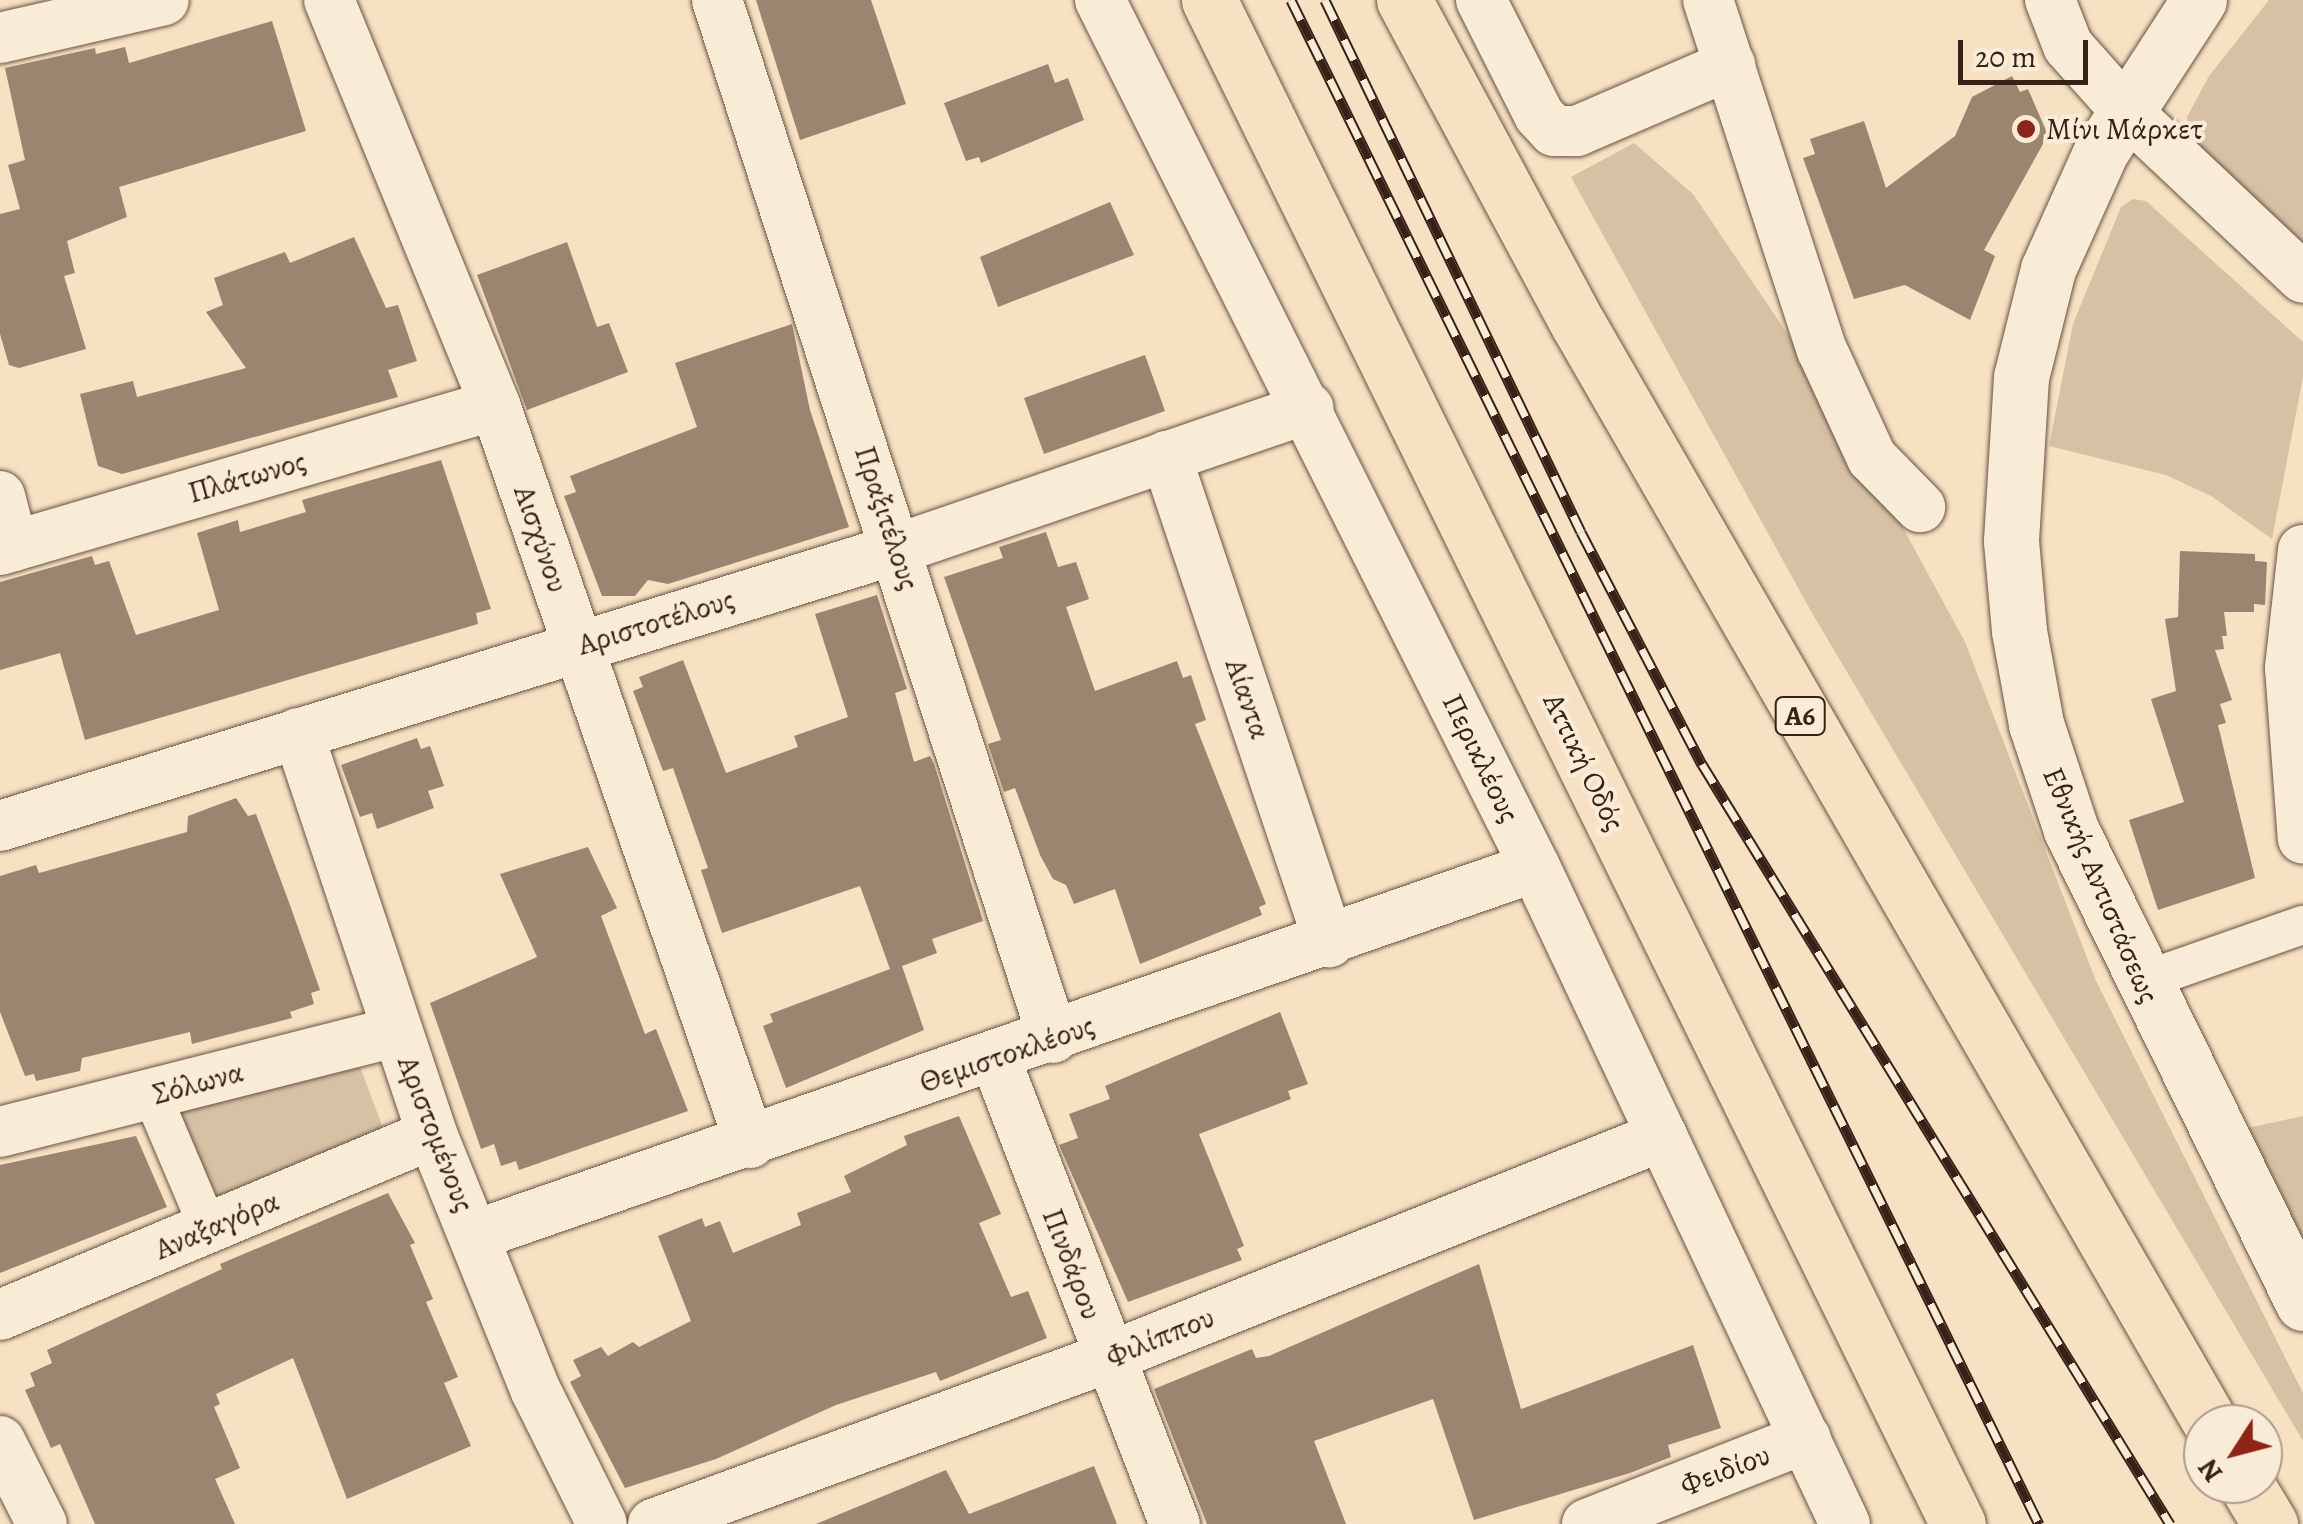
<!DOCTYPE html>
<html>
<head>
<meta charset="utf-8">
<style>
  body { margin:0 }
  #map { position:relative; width:2303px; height:1524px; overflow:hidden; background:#f6e1c2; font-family:Alegreya,serif }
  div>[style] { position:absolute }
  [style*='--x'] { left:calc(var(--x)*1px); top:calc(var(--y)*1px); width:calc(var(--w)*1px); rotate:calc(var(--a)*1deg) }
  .green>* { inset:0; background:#d6c1a5 }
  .building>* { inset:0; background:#9b8570 }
  .roads { filter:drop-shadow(0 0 2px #685242) drop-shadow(0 0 2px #685242) }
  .pedestrian>* { height:38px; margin:-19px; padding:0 19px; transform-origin:19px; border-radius:19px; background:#f9ecd7 }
  .minor>* { height:50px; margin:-25px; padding:0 25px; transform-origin:25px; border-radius:25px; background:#f9ecd7 }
  .tertiary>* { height:55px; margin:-27.5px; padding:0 27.5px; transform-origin:27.5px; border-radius:27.5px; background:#f9ecd7 }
  .motorway>* { height:55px; margin:-27.5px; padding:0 27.5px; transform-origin:27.5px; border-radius:27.5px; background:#f6e1c2 }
  .rail>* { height:11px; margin-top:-5.5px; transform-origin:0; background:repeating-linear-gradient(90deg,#f9ecd7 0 22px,#382218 0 44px); box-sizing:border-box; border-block:2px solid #382218 }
  .dots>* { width:28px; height:28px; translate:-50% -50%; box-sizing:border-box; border:5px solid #f9ecd7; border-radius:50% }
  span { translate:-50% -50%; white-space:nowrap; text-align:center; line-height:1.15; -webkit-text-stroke:8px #f9ecd7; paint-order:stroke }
  .shield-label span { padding:2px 8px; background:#f9ecd7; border:2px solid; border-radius:8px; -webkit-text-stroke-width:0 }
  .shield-label { font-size:28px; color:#382218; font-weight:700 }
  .poi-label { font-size:30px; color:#382218 }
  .left { translate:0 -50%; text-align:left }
  .street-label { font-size:30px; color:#382218 }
  .north { position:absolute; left:2183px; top:1404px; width:100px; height:100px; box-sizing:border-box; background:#f9ecd7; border:2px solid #ac9b8b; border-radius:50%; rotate:234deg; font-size:28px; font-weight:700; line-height:40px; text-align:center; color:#382218 }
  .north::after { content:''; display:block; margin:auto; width:35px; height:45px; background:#8f2418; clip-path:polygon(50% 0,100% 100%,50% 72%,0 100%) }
  .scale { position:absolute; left:1958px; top:40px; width:130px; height:45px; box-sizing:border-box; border:5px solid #382218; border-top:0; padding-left:12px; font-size:30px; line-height:35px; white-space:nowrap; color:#382218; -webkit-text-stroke:8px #f9ecd7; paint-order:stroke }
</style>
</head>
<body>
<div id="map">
  <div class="green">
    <i style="clip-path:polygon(2269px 0,2303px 0,2303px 250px,2189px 138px,2187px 117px,2209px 76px)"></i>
    <i style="clip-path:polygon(1634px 143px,1693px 194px,1839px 410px,1965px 642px,2096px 981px,2303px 1393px,2303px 1441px,1812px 613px,1571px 177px)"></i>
    <i style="clip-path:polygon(2133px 199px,2146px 201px,2303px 342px,2303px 377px,2272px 539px,2211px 496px,2166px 475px,2049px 446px,2073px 324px,2121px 207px)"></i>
    <i style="clip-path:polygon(359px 1064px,383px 1128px,210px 1204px,170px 1109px)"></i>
    <i style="clip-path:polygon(2303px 1116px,2303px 1245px,2247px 1128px)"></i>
  </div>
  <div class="building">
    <i style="clip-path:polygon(756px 0,871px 0,906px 104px,800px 140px)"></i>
    <i style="clip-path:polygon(272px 21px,306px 131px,119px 187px,127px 217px,67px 241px,75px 273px,64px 276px,86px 349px,19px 368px,9px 365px,0 334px,0 214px,20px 209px,8px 165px,25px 160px,5px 68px,95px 48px,96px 54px,125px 47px,129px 63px)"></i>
    <i style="clip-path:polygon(1048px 64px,1055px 83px,1068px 78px,1084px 120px,981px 163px,979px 157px,966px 161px,944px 103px)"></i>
    <i style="clip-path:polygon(2012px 76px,2020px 92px,2028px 89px,2048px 135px,1984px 250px,1995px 256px,1970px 320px,1905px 285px,1854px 299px,1803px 158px,1815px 154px,1810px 139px,1864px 121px,1886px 188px,1955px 136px,1972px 97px)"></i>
    <i style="clip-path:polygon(1110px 202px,1134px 255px,998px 307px,980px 257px)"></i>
    <i style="clip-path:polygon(354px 237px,386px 308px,398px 305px,417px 361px,388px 370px,398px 397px,122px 474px,98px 466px,80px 394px,133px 381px,137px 397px,246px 368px,206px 312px,223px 305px,214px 278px,285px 252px,290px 263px)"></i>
    <i style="clip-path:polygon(567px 242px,597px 327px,609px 323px,628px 372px,527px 410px,477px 275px)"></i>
    <i style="clip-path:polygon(792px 324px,810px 410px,849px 527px,668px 584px,648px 580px,635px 596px,602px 596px,564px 496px,576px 492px,570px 476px,697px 427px,675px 363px)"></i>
    <i style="clip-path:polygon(1145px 355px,1165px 411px,1044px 454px,1024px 398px)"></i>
    <i style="clip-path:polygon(441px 460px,491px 609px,476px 613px,478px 624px,85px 740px,60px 653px,0 670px,0 582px,92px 556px,95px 565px,109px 561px,136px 635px,219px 610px,197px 533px,238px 520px,240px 532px,306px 512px,302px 500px)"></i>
    <i style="clip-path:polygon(1046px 532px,1058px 567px,1076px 562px,1089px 599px,1066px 607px,1095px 691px,1177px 661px,1183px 678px,1191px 675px,1206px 720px,1195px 724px,1266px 904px,1259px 907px,1262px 915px,1140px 964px,1115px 889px,1074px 904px,1066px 885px,1053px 879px,1040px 855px,1015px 788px,1004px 792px,988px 744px,1001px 740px,944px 577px,1003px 558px,999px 547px)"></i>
    <i style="clip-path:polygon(2180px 551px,2255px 554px,2255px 561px,2267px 562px,2265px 605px,2254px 604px,2254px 612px,2224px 612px,2227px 636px,2222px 636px,2224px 649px,2215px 650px,2232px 700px,2220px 704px,2226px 723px,2218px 725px,2255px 878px,2158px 910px,2129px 820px,2184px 802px,2151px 699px,2176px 691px,2165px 619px,2178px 617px)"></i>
    <i style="clip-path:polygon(877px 595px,907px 689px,895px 693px,914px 762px,930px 756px,934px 764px,983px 921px,932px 939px,937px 953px,902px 966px,924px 1030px,786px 1088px,763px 1026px,773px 1022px,770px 1014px,890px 969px,860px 886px,722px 933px,701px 870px,708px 868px,673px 768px,663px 771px,633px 691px,643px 687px,639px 677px,683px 660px,726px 773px,798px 747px,794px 736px,848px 717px,815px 614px)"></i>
    <i style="clip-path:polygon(417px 738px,421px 749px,430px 746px,444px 786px,428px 791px,434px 808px,377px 829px,372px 813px,360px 817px,341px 765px)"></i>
    <i style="clip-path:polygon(236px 798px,248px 816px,256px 814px,290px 905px,320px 990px,311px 993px,314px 1004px,290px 1012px,292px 1018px,192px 1044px,190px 1032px,82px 1058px,80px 1071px,36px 1081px,34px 1074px,25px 1076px,0 1012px,0 876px,36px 865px,39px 873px,187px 832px,188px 816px)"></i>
    <i style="clip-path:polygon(588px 847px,617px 908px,601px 916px,645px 1034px,656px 1029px,688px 1111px,519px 1170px,516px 1161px,501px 1166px,494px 1144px,481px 1149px,430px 1003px,537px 957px,500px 874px)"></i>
    <i style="clip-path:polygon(1280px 1012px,1308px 1084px,1288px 1091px,1291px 1099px,1199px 1134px,1244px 1246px,1237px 1249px,1242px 1260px,1128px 1302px,1059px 1145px,1078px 1138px,1069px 1114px,1110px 1099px,1105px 1086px)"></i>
    <i style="clip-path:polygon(959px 1116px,1001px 1214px,979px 1223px,1011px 1297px,1028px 1291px,1047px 1338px,940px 1381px,936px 1372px,836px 1405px,716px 1459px,625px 1488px,570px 1382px,581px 1376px,573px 1360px,601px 1347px,608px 1356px,633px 1342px,639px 1347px,691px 1321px,658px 1236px,702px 1218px,705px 1227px,720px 1221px,733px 1253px,801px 1225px,797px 1213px,851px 1192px,844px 1176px,907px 1145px,904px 1136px)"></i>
    <i style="clip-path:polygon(136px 1136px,167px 1207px,0 1273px,0 1165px)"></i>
    <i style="clip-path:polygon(388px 1193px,415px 1243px,410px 1245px,433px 1299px,426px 1302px,458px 1377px,444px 1383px,471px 1446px,347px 1499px,293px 1358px,216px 1394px,220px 1404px,214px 1407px,240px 1468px,215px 1479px,235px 1524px,95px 1524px,60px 1444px,51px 1448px,25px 1390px,35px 1386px,30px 1373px,52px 1363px,47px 1350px,222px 1269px,220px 1264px)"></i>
    <i style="clip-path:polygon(1479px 1264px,1521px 1409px,1693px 1345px,1721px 1428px,1668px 1445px,1671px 1457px,1630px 1473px,1474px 1520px,1433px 1399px,1314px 1441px,1346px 1524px,1207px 1524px,1154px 1389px,1252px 1349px,1256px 1358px,1269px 1356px)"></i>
    <i style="clip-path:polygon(1094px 1466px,1117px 1524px,816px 1524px,946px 1470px,969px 1514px)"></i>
  </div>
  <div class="roads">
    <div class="pedestrian">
      <i style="--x:2140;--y:982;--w:173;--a:-19.3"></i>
      <i style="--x:152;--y:1095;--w:146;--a:67"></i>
    </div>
    <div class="minor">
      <i style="--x:329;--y:0;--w:438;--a:67.7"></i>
      <i style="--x:495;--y:405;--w:781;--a:70.94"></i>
      <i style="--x:717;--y:0;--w:1091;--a:72.06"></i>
      <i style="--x:1100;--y:0;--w:970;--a:63.36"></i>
      <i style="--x:1535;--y:867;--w:726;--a:64.74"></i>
      <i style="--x:1481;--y:0;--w:129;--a:63.2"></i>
      <i style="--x:1539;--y:115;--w:22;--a:47"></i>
      <i style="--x:1554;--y:131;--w:23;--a:0"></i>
      <i style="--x:1577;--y:131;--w:167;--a:-23.3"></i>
      <i style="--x:1708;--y:0;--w:368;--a:72"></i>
      <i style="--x:1822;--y:350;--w:119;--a:65.2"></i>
      <i style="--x:1872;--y:458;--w:69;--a:45.6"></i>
      <i style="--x:2050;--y:0;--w:49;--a:68.6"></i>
      <i style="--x:2068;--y:46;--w:87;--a:48.3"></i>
      <i style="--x:2126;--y:111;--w:243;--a:43.3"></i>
      <i style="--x:0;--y:38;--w:168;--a:-13"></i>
      <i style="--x:1166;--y:456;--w:513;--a:71.46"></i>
      <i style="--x:0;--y:496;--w:52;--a:75.4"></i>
      <i style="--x:0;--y:550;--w:516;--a:-16.33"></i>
      <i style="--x:2303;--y:550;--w:119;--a:96.3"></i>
      <i style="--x:2290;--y:668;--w:171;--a:85.7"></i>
      <i style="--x:298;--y:733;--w:423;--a:71.5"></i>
      <i style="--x:432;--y:1134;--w:277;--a:68"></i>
      <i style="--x:536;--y:1391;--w:148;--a:63.6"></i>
      <i style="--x:0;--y:826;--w:939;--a:-17.16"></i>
      <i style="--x:897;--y:549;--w:435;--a:-18.9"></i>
      <i style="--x:995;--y:1058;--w:500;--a:68.9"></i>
      <i style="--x:0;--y:1132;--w:408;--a:-14.2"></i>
      <i style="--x:476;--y:1235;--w:1121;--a:-19.16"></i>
      <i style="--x:0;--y:1315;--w:468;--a:-22.7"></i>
      <i style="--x:0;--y:1441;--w:93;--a:63.2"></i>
      <i style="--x:653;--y:1524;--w:483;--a:-20.1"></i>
      <i style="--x:1107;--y:1358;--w:598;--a:-21.8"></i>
      <i style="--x:1587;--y:1524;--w:235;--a:-21.4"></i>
    </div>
    <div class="tertiary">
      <i style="--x:2199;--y:0;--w:180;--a:123"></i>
      <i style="--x:2101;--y:151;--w:129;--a:114.2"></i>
      <i style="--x:2048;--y:269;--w:111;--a:104"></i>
      <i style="--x:2021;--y:377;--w:164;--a:93.5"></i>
      <i style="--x:2011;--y:541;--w:90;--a:84.9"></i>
      <i style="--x:2019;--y:631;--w:95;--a:79.6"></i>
      <i style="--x:2036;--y:724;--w:112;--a:71.7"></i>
      <i style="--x:2071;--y:830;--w:527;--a:63.87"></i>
    </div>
    <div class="motorway">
      <i style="--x:1209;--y:0;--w:1698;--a:63.83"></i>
      <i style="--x:1404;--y:0;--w:368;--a:61.8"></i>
      <i style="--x:1578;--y:324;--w:1269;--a:60.08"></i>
      <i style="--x:2246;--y:1484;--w:47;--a:59"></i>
    </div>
  </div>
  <div class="rail">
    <i style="--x:1291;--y:0;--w:1698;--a:63.86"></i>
    <i style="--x:1325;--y:0;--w:590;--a:64.3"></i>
    <i style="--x:1581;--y:532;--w:262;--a:62.5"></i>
    <i style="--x:1702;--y:764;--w:893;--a:58.38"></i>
  </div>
  <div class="dots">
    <i style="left:2026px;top:129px;background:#8f2418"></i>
  </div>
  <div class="shield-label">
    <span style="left:1800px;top:716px">Α6</span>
  </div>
  <div class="poi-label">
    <span class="left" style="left:2046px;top:129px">Μίνι Μάρκετ</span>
  </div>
  <div class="street-label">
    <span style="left:247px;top:477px;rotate:-16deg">Πλάτωνος</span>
    <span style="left:887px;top:518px;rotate:72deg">Πραξιτέλους</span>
    <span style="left:541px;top:539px;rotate:71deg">Αισχύνου</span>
    <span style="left:656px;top:622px;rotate:-17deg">Αριστοτέλους</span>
    <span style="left:1248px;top:699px;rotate:71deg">Αίαντα</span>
    <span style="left:1481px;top:758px;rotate:64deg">Περικλέους</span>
    <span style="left:1584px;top:762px;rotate:64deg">Αττική Οδός</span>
    <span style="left:2101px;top:885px;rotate:67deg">Εθνικής Αντιστάσεως</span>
    <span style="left:1007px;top:1054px;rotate:-19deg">Θεμιστοκλέους</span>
    <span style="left:198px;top:1083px;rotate:-15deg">Σόλωνα</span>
    <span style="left:436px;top:1134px;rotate:69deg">Αριστομένους</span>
    <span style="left:217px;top:1225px;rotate:-23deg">Αναξαγόρα</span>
    <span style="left:1072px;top:1264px;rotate:69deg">Πινδάρου</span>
    <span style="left:1160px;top:1337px;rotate:-22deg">Φιλίππου</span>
    <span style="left:1725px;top:1470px;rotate:-21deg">Φειδίου</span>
  </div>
  <div class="north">N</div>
  <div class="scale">20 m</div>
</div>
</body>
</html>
